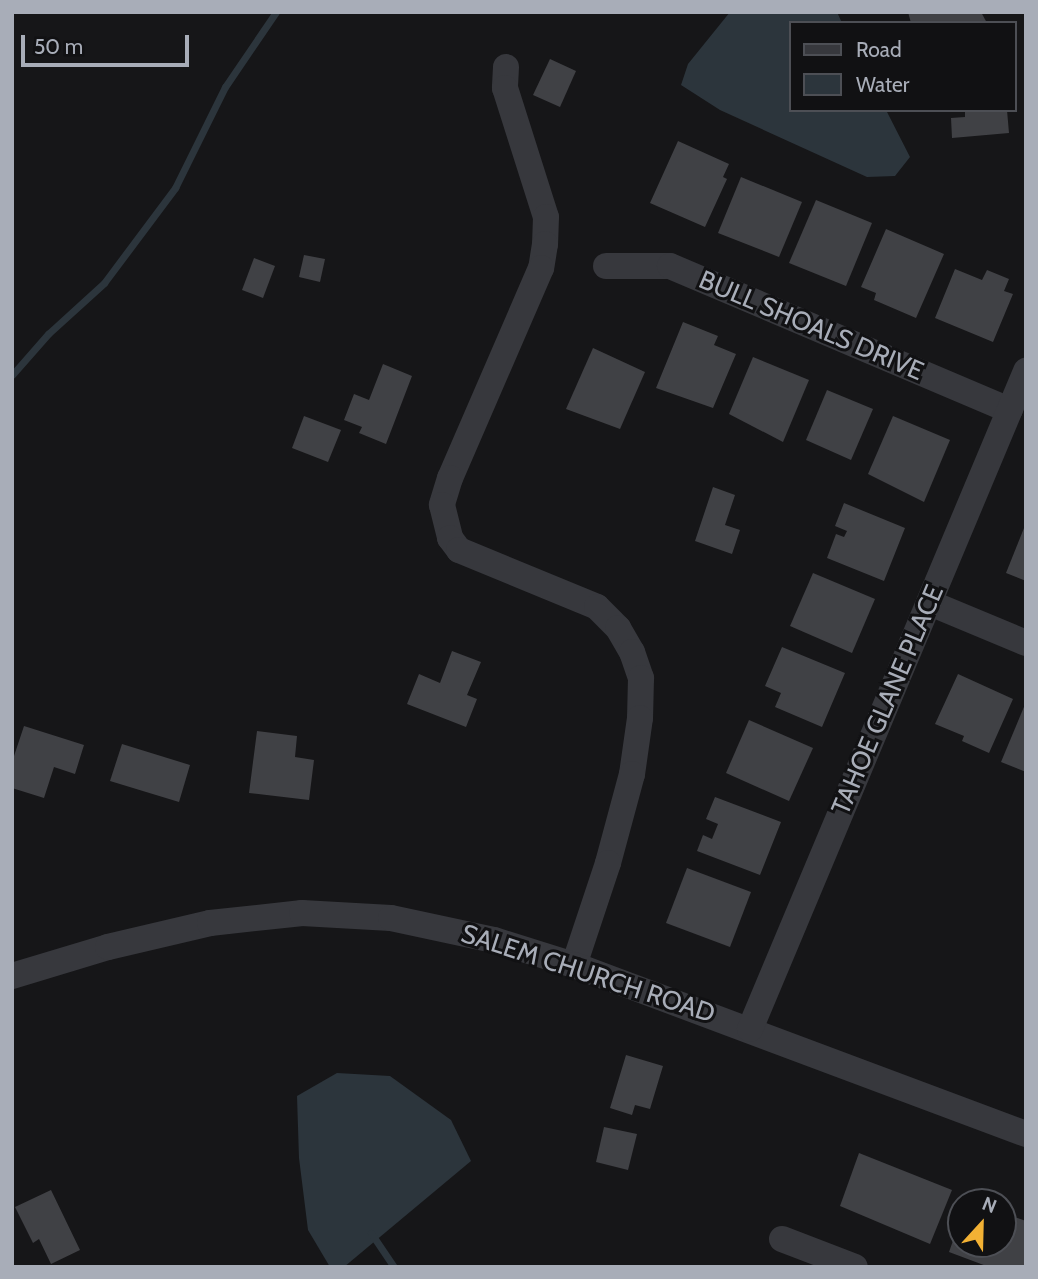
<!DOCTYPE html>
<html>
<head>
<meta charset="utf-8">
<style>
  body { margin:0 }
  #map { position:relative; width:1038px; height:1279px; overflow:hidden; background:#161618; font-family:Cabin,sans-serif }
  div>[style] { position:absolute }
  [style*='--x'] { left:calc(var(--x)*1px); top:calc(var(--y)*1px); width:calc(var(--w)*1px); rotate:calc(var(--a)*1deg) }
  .water>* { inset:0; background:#2c353c }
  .stream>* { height:7px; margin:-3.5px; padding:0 3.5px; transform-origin:3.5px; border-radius:3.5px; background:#2c353c }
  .building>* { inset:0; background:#404145 }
  .minor>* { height:26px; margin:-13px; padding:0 13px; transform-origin:13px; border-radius:13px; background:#37383d }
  span { translate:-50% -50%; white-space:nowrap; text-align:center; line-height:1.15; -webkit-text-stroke:6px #111113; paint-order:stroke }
  .street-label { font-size:26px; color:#a8adb8 }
  .frame { position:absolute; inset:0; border:14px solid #a8adb8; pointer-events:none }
  .legend { position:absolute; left:789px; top:21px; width:228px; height:91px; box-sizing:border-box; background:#111113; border:2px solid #4d4f55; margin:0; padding:9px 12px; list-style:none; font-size:21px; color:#a8adb8 }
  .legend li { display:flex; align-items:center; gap:14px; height:35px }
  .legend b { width:35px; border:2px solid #4d4f55 }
  .north { position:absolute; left:947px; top:1188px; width:70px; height:70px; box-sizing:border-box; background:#111113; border:2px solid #4d4f55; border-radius:50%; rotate:22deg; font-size:19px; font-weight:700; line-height:28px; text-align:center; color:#a8adb8 }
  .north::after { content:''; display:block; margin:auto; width:24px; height:32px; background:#f2b134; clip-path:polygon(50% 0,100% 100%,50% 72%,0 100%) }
  .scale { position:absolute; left:21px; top:35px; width:168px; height:32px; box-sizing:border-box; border:4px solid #a8adb8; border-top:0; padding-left:9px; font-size:21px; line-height:24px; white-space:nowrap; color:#a8adb8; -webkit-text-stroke:5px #111113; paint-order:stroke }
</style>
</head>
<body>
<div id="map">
  <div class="water">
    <i style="clip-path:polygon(730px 12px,837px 12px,842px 23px,791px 23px,791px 110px,886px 110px,910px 157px,895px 176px,867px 177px,720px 110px,681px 85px,688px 64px)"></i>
    <i style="clip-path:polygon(337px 1073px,390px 1076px,451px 1120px,471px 1161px,344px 1267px,330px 1267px,308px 1230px,299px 1158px,297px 1096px)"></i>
  </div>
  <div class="stream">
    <i style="--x:12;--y:375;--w:55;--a:-48.7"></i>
    <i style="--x:48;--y:334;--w:76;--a:-42.3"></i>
    <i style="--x:104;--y:283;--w:119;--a:-53.2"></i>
    <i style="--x:175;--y:188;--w:113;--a:-63.7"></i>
    <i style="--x:225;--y:87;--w:91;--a:-55.8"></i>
    <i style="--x:371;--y:1233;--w:41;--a:55.9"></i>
  </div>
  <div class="building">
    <i style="clip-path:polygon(908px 12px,981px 12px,987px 23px,911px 23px)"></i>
    <i style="clip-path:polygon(550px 59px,576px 71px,560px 107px,533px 95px)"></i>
    <i style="clip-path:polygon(965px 110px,1007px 110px,1009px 133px,952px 138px,951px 118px,965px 117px)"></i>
    <i style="clip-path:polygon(678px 141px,729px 164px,723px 177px,727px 179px,705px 227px,650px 203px)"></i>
    <i style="clip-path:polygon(741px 177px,802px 202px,779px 257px,718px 233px)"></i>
    <i style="clip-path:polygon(816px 200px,872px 223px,846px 286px,789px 263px)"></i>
    <i style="clip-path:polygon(886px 229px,944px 254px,916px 318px,874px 300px,876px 293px,861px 287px)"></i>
    <i style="clip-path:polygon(304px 255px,325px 259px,320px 282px,299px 277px)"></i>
    <i style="clip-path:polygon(254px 258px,275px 266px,263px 298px,242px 290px)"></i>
    <i style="clip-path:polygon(955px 269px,982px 280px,987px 270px,1009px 279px,1004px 291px,1013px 294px,993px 342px,935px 318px)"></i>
    <i style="clip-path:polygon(683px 322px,718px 336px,714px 345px,736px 354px,713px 408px,656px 388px)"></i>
    <i style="clip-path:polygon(593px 348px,645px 372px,620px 429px,566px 409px)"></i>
    <i style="clip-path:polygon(753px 357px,809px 380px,783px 442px,729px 414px)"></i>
    <i style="clip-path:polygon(383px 364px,412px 376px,386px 444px,359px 433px,362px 427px,344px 420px,354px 394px,369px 400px)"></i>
    <i style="clip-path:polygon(827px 390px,873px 409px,851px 460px,806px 440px)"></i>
    <i style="clip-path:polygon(304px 416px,341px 430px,328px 462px,292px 448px)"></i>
    <i style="clip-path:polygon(893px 416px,950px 440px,924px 502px,868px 474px)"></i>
    <i style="clip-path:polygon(713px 487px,735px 495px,725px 525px,740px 530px,732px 554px,695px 541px)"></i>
    <i style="clip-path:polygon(844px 503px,905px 528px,884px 581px,827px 558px,836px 534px,844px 537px,847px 531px,835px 526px)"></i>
    <i style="clip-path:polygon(1026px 523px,1026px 581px,1006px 573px)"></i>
    <i style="clip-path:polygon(813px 573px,875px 599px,852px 653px,790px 626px)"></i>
    <i style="clip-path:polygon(782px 647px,845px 673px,822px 727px,775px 707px,781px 693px,765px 686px)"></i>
    <i style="clip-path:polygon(452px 651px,481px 662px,467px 695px,477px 699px,466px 727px,407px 704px,419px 674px,440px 683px)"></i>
    <i style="clip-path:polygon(958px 674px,1013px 699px,989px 753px,962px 741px,964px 736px,935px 724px)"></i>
    <i style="clip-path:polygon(1026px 702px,1026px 772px,1001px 762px)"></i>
    <i style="clip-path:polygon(749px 720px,813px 748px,789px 801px,726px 773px)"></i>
    <i style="clip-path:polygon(24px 726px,84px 745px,75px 774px,54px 767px,44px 798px,12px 788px,12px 762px)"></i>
    <i style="clip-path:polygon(257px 731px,297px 736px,295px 757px,314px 760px,309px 800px,249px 793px)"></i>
    <i style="clip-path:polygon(122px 744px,190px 765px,179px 802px,110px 781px)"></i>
    <i style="clip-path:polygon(715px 797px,781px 822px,760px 875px,697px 851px,703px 835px,712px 839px,718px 824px,706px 819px)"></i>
    <i style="clip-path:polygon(687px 868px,751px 892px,730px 947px,666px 923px)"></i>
    <i style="clip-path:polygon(626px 1055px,663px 1066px,650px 1109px,635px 1105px,632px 1115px,610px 1108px)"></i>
    <i style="clip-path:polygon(604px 1127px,637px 1134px,628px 1170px,596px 1162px)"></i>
    <i style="clip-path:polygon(859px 1153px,952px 1190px,930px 1244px,840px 1206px)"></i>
    <i style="clip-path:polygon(51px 1190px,80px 1250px,51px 1264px,39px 1239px,33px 1243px,15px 1207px)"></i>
    <i style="clip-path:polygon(1003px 1213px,1026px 1221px,1026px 1267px,989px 1267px,949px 1252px,961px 1218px,961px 1244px,1003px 1244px)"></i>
  </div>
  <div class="minor">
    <i style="--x:506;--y:67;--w:21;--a:93"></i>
    <i style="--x:505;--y:88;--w:135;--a:72.4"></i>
    <i style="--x:546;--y:217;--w:27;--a:92"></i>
    <i style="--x:545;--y:244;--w:24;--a:99"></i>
    <i style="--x:541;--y:268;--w:229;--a:113.4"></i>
    <i style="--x:450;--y:478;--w:28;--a:107"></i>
    <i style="--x:442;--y:505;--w:34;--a:76"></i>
    <i style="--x:450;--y:538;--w:15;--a:53"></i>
    <i style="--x:459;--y:550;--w:149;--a:22.4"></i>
    <i style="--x:597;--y:607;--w:30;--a:45"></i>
    <i style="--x:618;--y:628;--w:28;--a:60"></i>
    <i style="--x:632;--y:652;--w:28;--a:71"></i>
    <i style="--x:641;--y:678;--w:40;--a:91.4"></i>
    <i style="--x:640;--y:718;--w:57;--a:98.1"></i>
    <i style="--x:632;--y:774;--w:92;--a:105.1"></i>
    <i style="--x:608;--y:863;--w:108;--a:108.4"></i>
    <i style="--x:606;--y:266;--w:64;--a:0"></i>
    <i style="--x:670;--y:266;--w:369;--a:23"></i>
    <i style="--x:930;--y:603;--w:104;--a:22.6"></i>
    <i style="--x:12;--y:976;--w:100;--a:-16.8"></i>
    <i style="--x:108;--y:947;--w:105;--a:-13.2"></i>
    <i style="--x:210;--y:923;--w:93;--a:-6.2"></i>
    <i style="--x:302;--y:913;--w:89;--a:3.2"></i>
    <i style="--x:391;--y:918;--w:105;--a:12.1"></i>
    <i style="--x:494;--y:940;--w:84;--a:17.4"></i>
    <i style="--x:574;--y:965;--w:483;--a:20.5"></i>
    <i style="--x:750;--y:1029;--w:714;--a:-67.24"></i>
    <i style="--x:782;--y:1239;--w:78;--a:21"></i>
  </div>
  <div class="street-label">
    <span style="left:811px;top:326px;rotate:23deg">BULL SHOALS DRIVE</span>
    <span style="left:888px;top:700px;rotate:-67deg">TAHOE GLANE PLACE</span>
    <span style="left:588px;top:974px;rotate:18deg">SALEM CHURCH ROAD</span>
  </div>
  <div class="frame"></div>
  <ul class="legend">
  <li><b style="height:9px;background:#37383d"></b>Road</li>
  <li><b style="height:19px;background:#2c353c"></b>Water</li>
  </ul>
  <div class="north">N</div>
  <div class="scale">50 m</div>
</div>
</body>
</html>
